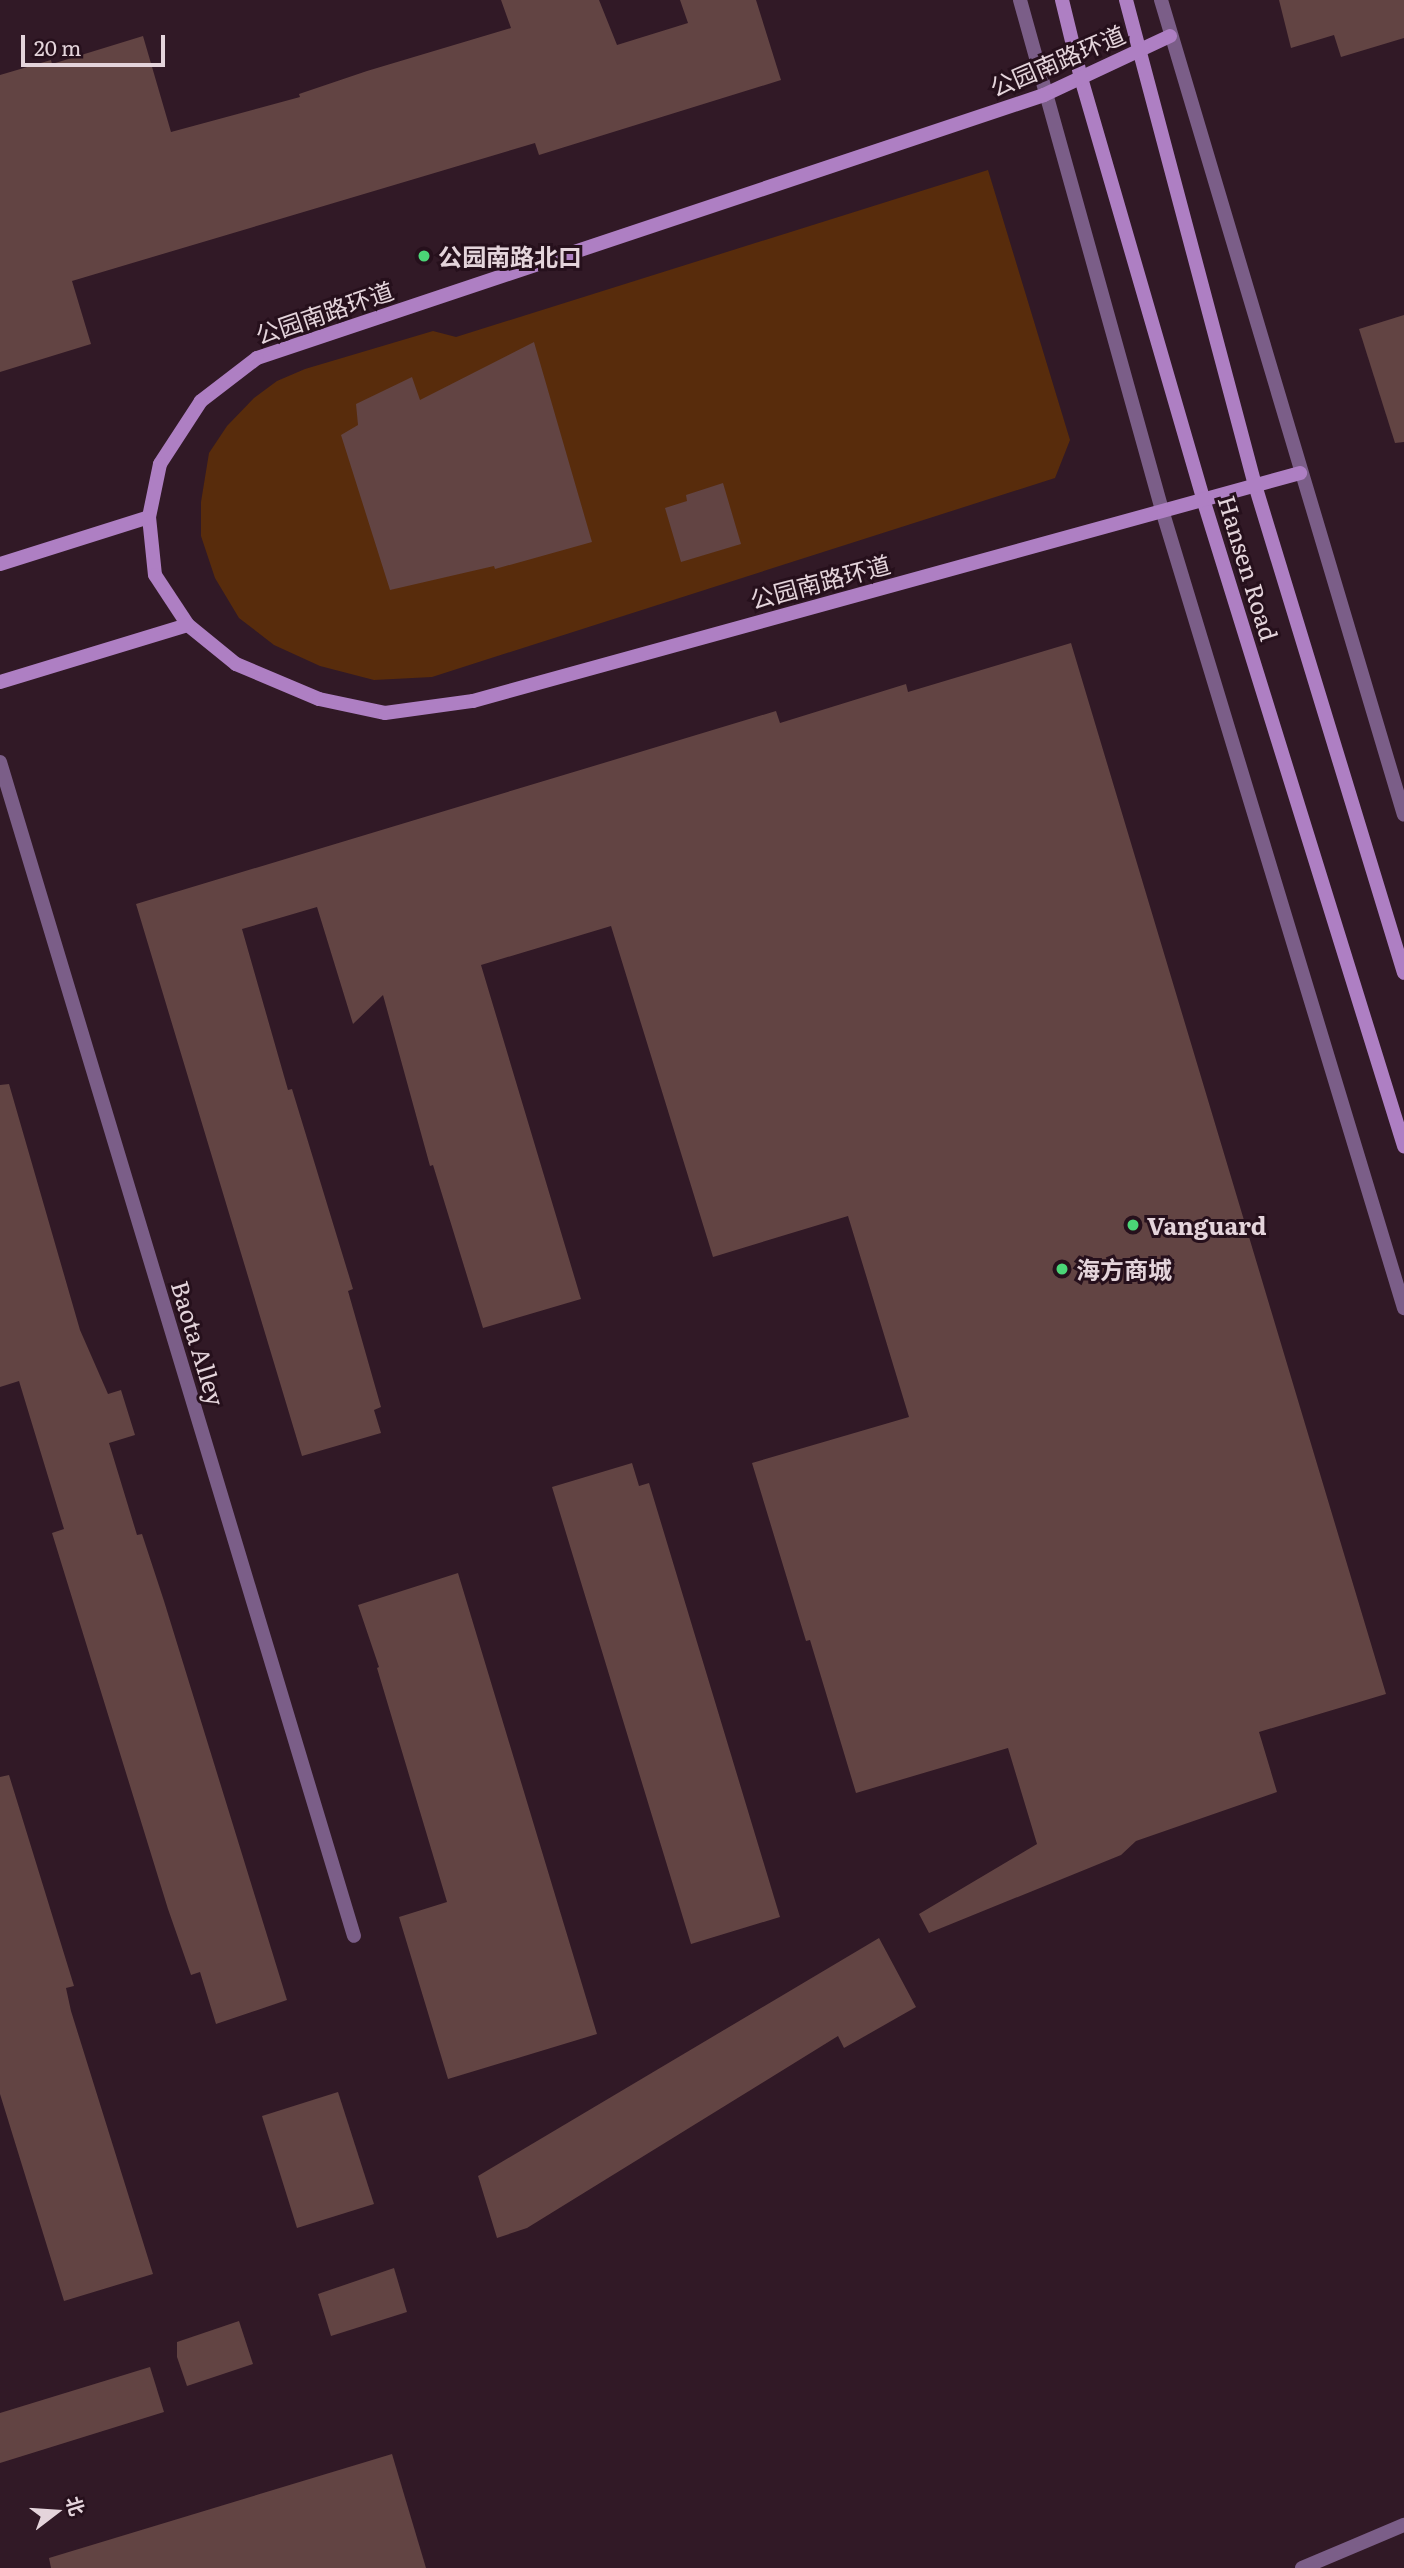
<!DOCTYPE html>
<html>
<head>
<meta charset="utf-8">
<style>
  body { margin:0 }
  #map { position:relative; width:1404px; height:2568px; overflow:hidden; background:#311926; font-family:Literata,"Noto Sans SC",serif }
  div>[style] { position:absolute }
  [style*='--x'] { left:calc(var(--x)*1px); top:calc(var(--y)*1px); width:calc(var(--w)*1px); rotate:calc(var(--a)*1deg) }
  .green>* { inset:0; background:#582c0c }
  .building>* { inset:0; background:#624443 }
  .minor>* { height:14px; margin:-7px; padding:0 7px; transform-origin:7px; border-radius:7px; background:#7b5e88 }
  .tertiary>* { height:14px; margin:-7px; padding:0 7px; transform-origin:7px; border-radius:7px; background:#7b5e88 }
  .secondary>* { height:14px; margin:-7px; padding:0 7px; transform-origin:7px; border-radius:7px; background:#ae7fc3 }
  .dots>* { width:19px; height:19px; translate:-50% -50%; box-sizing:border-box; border:4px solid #26101c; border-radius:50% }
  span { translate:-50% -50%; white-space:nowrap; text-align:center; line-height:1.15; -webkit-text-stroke:6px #26101c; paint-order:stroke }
  .street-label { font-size:24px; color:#e4d4db }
  .poi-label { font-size:24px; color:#e4d4db; font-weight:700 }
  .left { translate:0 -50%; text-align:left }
  .north { position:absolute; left:21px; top:2477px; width:70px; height:70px; -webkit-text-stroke:5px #26101c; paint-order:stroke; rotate:73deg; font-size:19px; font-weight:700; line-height:28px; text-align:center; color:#e4d4db }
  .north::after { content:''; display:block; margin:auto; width:24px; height:32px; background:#e4d4db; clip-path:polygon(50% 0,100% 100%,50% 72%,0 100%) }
  .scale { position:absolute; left:21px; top:35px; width:144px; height:32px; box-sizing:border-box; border:4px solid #e4d4db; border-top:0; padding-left:9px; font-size:21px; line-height:24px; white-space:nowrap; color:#e4d4db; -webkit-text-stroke:5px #26101c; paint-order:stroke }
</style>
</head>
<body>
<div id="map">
  <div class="green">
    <i style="clip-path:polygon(988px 170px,1070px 440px,1055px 478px,432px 677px,374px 680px,320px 666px,274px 645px,239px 618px,215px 578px,201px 536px,201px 502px,209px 453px,227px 426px,254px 398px,277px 381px,305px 369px,433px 331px,456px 337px)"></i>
  </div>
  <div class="building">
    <i style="clip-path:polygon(501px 0,599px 0,617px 45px,688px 23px,680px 0,756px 0,781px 80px,539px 155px,535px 143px,72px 281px,91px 344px,0 372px,0 75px,51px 60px,52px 64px,143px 36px,171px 132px,300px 97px,299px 94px,367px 71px,511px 28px)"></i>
    <i style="clip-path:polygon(1279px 0,1404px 0,1404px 38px,1341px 57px,1334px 35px,1291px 48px)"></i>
    <i style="clip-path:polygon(1404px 315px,1404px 442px,1395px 443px,1359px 329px)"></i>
    <i style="clip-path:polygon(534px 342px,592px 542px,495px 569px,494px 566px,390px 590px,341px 435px,358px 425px,356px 404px,412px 377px,420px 400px)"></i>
    <i style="clip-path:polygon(723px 483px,741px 544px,681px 562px,665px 508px,687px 501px,686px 495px)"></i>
    <i style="clip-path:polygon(1071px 643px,1386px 1694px,1259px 1732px,1277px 1792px,1136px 1841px,1121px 1855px,929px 1933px,919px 1914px,1037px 1844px,1008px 1748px,856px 1793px,810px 1640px,806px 1641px,752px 1463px,909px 1417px,848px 1216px,713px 1257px,611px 926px,481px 965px,581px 1299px,483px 1328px,433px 1165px,430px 1166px,383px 995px,353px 1024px,317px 907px,242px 929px,288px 1090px,292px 1089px,353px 1289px,348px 1291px,381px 1407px,374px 1410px,381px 1433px,302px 1456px,136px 904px,776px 711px,780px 723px,906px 684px,908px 692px)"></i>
    <i style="clip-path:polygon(9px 1084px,80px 1330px,108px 1394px,121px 1390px,135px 1435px,109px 1443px,137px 1535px,142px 1534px,164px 1601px,287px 2000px,216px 2024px,200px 1972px,191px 1975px,168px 1909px,52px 1533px,64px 1529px,19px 1381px,0 1387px,0 1085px)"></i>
    <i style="clip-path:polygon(632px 1463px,639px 1486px,649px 1483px,780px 1917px,691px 1944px,552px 1487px)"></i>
    <i style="clip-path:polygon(458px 1573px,597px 2034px,448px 2079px,399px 1917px,447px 1902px,377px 1668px,379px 1667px,358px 1605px)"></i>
    <i style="clip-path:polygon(9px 1775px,74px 1986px,66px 1988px,71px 2011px,153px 2274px,64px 2301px,0 2094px,0 1777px)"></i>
    <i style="clip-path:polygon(879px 1938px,916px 2007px,844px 2048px,838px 2036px,527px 2228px,497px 2238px,478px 2176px)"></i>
    <i style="clip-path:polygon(338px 2092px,374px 2204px,297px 2228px,262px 2116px)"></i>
    <i style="clip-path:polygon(394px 2268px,407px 2312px,331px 2336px,318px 2294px)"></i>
    <i style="clip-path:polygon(239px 2321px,253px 2364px,187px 2386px,177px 2357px,177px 2342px)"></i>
    <i style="clip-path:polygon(150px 2367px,164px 2412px,0 2463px,0 2413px)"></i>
    <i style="clip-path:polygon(392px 2454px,426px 2568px,51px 2568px,49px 2558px)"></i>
  </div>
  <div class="minor">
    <i style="--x:1020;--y:0;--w:529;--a:74.44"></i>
    <i style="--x:1162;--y:510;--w:834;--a:73.13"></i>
    <i style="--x:1161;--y:0;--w:850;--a:73.4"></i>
    <i style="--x:0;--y:762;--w:1226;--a:73.22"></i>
  </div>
  <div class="tertiary">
    <i style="--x:1302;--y:2568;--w:111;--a:-22.9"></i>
  </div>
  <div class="secondary">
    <i style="--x:1062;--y:0;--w:80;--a:76.3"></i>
    <i style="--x:1081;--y:78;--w:438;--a:73.8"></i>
    <i style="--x:1203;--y:499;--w:678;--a:72.74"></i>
    <i style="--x:1126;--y:0;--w:502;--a:75.11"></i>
    <i style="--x:1255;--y:485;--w:510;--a:73.02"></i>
    <i style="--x:1170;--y:36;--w:139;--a:154.9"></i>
    <i style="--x:1044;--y:95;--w:830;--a:161.52"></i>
    <i style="--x:257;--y:358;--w:71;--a:142.5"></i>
    <i style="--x:201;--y:401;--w:75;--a:123.1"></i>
    <i style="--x:160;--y:464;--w:54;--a:101.7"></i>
    <i style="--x:149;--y:517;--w:58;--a:84.1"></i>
    <i style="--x:155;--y:575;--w:60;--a:56.6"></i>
    <i style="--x:188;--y:625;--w:62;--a:39.1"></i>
    <i style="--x:236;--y:664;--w:90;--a:22.9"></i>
    <i style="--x:319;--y:699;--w:67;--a:12"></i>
    <i style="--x:385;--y:713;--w:89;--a:-7.8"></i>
    <i style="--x:473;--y:701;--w:858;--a:-15.41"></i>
    <i style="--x:0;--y:564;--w:156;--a:-17.5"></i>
    <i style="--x:0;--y:682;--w:196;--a:-16.9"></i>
  </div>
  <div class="dots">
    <i style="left:424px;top:256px;background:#4bd677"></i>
    <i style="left:1133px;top:1225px;background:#4bd677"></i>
    <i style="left:1062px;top:1269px;background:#4bd677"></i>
  </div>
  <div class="street-label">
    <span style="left:1057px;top:60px;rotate:-23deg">公园南路环道</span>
    <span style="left:324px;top:312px;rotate:-19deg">公园南路环道</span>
    <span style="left:1249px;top:568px;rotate:73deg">Hansen Road</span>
    <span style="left:820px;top:581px;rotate:-15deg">公园南路环道</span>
    <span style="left:199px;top:1343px;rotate:73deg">Baota Alley</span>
  </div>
  <div class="poi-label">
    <span class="left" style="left:438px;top:256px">公园南路北口</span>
    <span class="left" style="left:1147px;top:1225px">Vanguard</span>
    <span class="left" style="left:1076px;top:1269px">海方商城</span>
  </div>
  <div class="north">北</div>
  <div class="scale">20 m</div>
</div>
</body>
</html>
